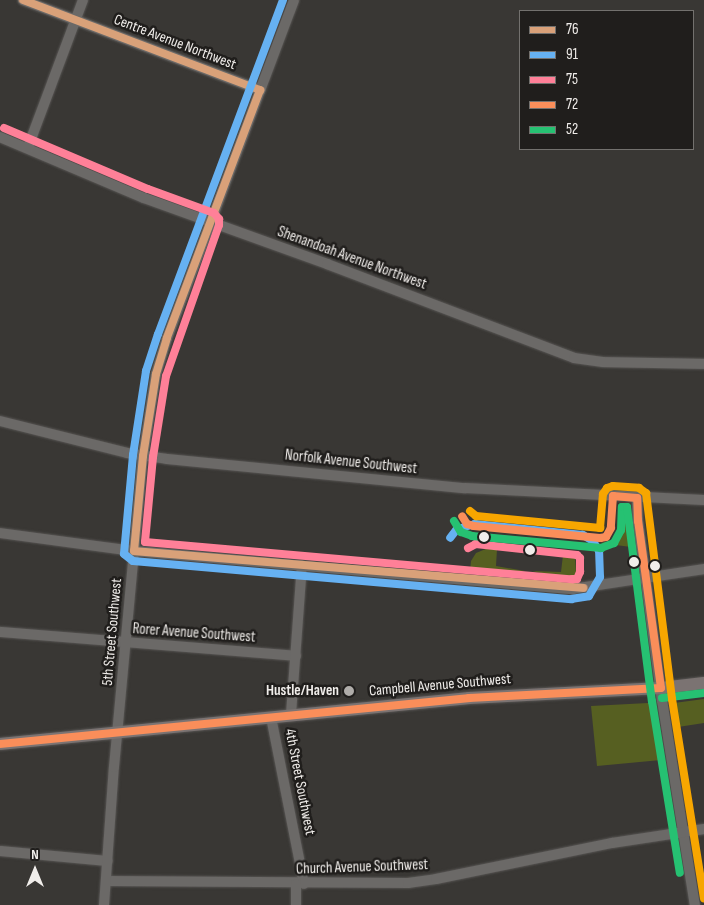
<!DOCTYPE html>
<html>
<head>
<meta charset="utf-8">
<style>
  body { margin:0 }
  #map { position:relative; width:704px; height:905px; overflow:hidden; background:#393734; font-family:"Sofia Sans Condensed",sans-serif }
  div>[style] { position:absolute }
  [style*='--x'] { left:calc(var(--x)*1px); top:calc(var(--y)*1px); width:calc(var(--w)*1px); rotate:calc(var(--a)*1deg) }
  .green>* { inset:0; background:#565f21 }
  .roads { filter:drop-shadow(0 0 1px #565452) drop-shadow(0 0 1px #565452) }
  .minor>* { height:10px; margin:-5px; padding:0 5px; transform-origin:5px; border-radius:5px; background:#6b6967 }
  .major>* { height:12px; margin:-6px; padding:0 6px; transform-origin:6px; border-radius:6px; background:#7b7372 }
  .bus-1>* { height:8px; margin:-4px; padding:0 4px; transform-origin:4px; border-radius:4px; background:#d9a179 }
  .bus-2>* { height:8px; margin:-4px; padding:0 4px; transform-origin:4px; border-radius:4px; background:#66b1f2 }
  .bus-3>* { height:8px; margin:-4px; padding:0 4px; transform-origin:4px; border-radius:4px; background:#ff8098 }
  .bus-4>* { height:8px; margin:-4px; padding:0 4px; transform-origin:4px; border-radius:4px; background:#fa8e5a }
  .bus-5>* { height:8px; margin:-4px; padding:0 4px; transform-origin:4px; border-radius:4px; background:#26c172 }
  .bus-6>* { height:8px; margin:-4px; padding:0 4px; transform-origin:4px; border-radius:4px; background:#f7a600 }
  .dots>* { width:14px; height:14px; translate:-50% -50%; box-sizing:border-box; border:2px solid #201e1c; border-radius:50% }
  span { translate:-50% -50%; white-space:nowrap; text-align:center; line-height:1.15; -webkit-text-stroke:5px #201e1c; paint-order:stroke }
  .street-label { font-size:15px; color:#f0edea }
  .poi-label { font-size:15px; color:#f0edea; font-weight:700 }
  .right { translate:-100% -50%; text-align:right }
  .legend { position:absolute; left:519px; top:10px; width:175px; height:140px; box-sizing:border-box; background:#201e1c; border:1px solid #73716e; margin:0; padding:6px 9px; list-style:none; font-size:15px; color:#f0edea }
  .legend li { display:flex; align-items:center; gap:10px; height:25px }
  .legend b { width:25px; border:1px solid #73716e }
  .north { position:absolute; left:10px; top:845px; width:50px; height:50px; -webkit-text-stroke:4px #201e1c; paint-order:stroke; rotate:0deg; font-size:14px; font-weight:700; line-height:20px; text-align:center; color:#f0edea }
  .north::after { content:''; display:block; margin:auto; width:18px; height:22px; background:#f0edea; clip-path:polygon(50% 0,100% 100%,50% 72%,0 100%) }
</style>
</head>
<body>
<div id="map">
  <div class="green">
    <i style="clip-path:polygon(619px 507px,625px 507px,631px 547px,600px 543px,611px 541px,620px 534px)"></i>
    <i style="clip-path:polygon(488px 548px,497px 549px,496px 566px,525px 571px,470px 571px,471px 561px,476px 553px)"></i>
    <i style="clip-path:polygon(563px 555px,575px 556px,576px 572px,573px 580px,532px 571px,561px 572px)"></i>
    <i style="clip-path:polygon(704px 699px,704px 723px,678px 727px,674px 703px)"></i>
    <i style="clip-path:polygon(648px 703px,652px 704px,654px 707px,661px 760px,597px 766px,591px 706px)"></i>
  </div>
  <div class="roads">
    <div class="minor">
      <i style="--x:23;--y:0;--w:254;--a:20.8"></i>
      <i style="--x:0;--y:137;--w:156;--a:23"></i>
      <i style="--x:144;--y:198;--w:195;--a:19.8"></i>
      <i style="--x:327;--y:264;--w:264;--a:20.8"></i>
      <i style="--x:574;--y:358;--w:29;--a:8"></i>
      <i style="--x:603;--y:362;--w:101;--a:1.1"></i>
      <i style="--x:28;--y:147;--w:157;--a:-69.5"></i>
      <i style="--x:0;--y:421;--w:131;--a:14.1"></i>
      <i style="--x:127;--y:453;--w:40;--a:8.5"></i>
      <i style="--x:167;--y:459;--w:299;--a:5.6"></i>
      <i style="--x:465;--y:488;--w:239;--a:2.9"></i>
      <i style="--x:637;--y:498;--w:23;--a:88"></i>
      <i style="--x:638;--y:521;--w:181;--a:82.4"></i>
      <i style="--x:662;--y:700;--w:208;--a:80.9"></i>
      <i style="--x:0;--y:533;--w:135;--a:7.7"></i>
      <i style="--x:134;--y:551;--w:440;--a:5"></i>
      <i style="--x:572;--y:589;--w:134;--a:-8.6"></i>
      <i style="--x:0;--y:632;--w:297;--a:4.6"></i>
      <i style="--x:291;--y:714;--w:149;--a:-85.8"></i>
      <i style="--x:271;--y:717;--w:170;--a:78.8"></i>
      <i style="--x:0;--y:851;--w:108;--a:5.3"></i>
      <i style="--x:106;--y:881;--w:302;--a:0.4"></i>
      <i style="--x:408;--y:883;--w:28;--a:-8"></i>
      <i style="--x:436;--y:879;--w:180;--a:-11.6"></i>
      <i style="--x:612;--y:843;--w:93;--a:-8.7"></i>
      <i style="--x:104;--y:905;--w:138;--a:-85.9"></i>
      <i style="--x:114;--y:767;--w:312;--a:-84.7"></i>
      <i style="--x:143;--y:456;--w:83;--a:-81"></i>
      <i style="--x:156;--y:374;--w:38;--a:-73"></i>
      <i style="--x:167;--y:338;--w:361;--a:-69.4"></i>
      <i style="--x:296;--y:905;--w:21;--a:-90"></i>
    </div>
    <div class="major">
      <i style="--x:0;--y:744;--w:471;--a:-5.6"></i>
      <i style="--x:469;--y:698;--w:192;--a:-3"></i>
      <i style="--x:661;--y:688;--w:43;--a:-6.6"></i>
    </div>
  </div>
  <div class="bus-1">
    <i style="--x:23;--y:0;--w:254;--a:20.8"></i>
    <i style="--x:260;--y:90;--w:265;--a:110.6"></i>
    <i style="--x:167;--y:338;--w:38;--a:107"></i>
    <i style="--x:156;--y:374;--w:83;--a:99"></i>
    <i style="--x:143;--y:456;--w:95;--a:95.4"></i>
    <i style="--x:134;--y:551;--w:451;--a:4.7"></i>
  </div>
  <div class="bus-2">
    <i style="--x:283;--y:0;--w:357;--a:110.5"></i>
    <i style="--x:158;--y:334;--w:39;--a:108"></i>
    <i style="--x:146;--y:371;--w:85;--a:98.8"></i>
    <i style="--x:133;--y:455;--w:99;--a:95.2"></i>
    <i style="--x:124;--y:554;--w:11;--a:38"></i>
    <i style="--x:133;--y:561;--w:440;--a:5"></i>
    <i style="--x:571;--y:599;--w:18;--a:-9"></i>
    <i style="--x:589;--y:596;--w:22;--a:-60"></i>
    <i style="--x:600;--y:577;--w:26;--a:-92"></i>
    <i style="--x:599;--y:551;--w:12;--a:-121"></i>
    <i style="--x:593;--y:541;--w:12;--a:-149"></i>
    <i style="--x:583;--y:535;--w:109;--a:-174.2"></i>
    <i style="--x:475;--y:524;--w:19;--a:164"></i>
    <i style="--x:457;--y:529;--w:11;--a:128"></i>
  </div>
  <div class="bus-3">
    <i style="--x:4;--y:128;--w:156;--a:23"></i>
    <i style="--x:148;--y:189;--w:70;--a:20"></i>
    <i style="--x:214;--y:213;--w:8;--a:50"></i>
    <i style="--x:219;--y:219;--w:6;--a:90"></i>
    <i style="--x:219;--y:225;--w:160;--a:109.3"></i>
    <i style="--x:166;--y:376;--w:82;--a:99.1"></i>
    <i style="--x:153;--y:457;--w:85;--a:95.4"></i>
    <i style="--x:145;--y:542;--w:429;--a:5"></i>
    <i style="--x:572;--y:579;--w:5;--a:0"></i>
    <i style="--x:577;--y:579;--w:8;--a:-67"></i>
    <i style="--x:580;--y:572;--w:14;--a:-90"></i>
    <i style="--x:580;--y:558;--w:4;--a:-135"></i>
    <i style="--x:577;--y:555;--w:102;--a:-173.8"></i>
    <i style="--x:476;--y:544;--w:9;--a:153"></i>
  </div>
  <div class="bus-4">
    <i style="--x:0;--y:744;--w:471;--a:-5.6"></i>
    <i style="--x:469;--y:698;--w:192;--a:-3"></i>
    <i style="--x:661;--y:688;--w:169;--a:-97.8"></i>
    <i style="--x:638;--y:521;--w:23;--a:-92"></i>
    <i style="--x:637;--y:498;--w:24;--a:-175"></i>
    <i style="--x:613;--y:496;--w:32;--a:94"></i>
    <i style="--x:611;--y:528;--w:10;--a:119"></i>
    <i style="--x:606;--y:537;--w:6;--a:171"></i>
    <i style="--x:600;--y:538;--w:127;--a:-174.6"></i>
    <i style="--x:474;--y:526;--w:7;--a:-164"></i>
    <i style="--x:467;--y:524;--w:9;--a:-122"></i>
  </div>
  <div class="bus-5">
    <i style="--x:454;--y:521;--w:13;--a:58"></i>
    <i style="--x:461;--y:532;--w:12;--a:20"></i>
    <i style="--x:472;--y:536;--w:130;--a:5.3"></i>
    <i style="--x:601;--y:548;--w:14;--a:-21"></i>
    <i style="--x:614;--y:543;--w:15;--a:-62"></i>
    <i style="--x:621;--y:530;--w:23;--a:-88"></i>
    <i style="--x:622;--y:507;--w:5;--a:0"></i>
    <i style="--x:627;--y:507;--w:196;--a:82.7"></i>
    <i style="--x:652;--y:701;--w:174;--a:80.8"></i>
    <i style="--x:662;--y:698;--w:42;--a:-6.8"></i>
  </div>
  <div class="bus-6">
    <i style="--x:470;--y:511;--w:8;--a:40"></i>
    <i style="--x:476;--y:516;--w:125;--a:5.5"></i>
    <i style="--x:600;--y:528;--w:34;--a:-85"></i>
    <i style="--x:603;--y:494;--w:7;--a:-56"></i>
    <i style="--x:607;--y:488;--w:6;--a:-18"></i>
    <i style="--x:613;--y:486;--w:26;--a:4"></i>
    <i style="--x:639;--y:488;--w:9;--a:36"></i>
    <i style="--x:646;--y:493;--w:208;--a:82.8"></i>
    <i style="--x:672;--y:699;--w:202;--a:80.9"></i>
  </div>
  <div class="dots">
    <i style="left:484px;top:537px;background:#f0edea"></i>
    <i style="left:530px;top:550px;background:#f0edea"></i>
    <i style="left:634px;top:562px;background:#f0edea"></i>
    <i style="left:655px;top:566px;background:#f0edea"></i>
    <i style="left:349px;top:691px;background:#b0adaa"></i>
  </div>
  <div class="street-label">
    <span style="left:175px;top:42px;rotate:21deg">Centre Avenue Northwest</span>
    <span style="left:352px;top:258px;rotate:20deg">Shenandoah Avenue Northwest</span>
    <span style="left:351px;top:462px;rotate:6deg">Norfolk Avenue Southwest</span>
    <span style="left:112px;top:632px;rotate:-85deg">5th Street Southwest</span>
    <span style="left:194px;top:633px;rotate:4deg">Rorer Avenue Southwest</span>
    <span style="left:440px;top:685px;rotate:-5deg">Campbell Avenue Southwest</span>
    <span style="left:300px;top:782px;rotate:79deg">4th Street Southwest</span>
    <span style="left:362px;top:867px;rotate:-2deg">Church Avenue Southwest</span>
  </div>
  <div class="poi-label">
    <span class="right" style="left:339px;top:691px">Hustle/Haven</span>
  </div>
  <ul class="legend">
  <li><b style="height:6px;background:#d9a179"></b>76</li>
  <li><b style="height:6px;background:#66b1f2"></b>91</li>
  <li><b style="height:6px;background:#ff8098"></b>75</li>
  <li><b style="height:6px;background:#fa8e5a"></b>72</li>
  <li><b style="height:6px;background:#26c172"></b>52</li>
  </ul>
  <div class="north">N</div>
</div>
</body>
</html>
